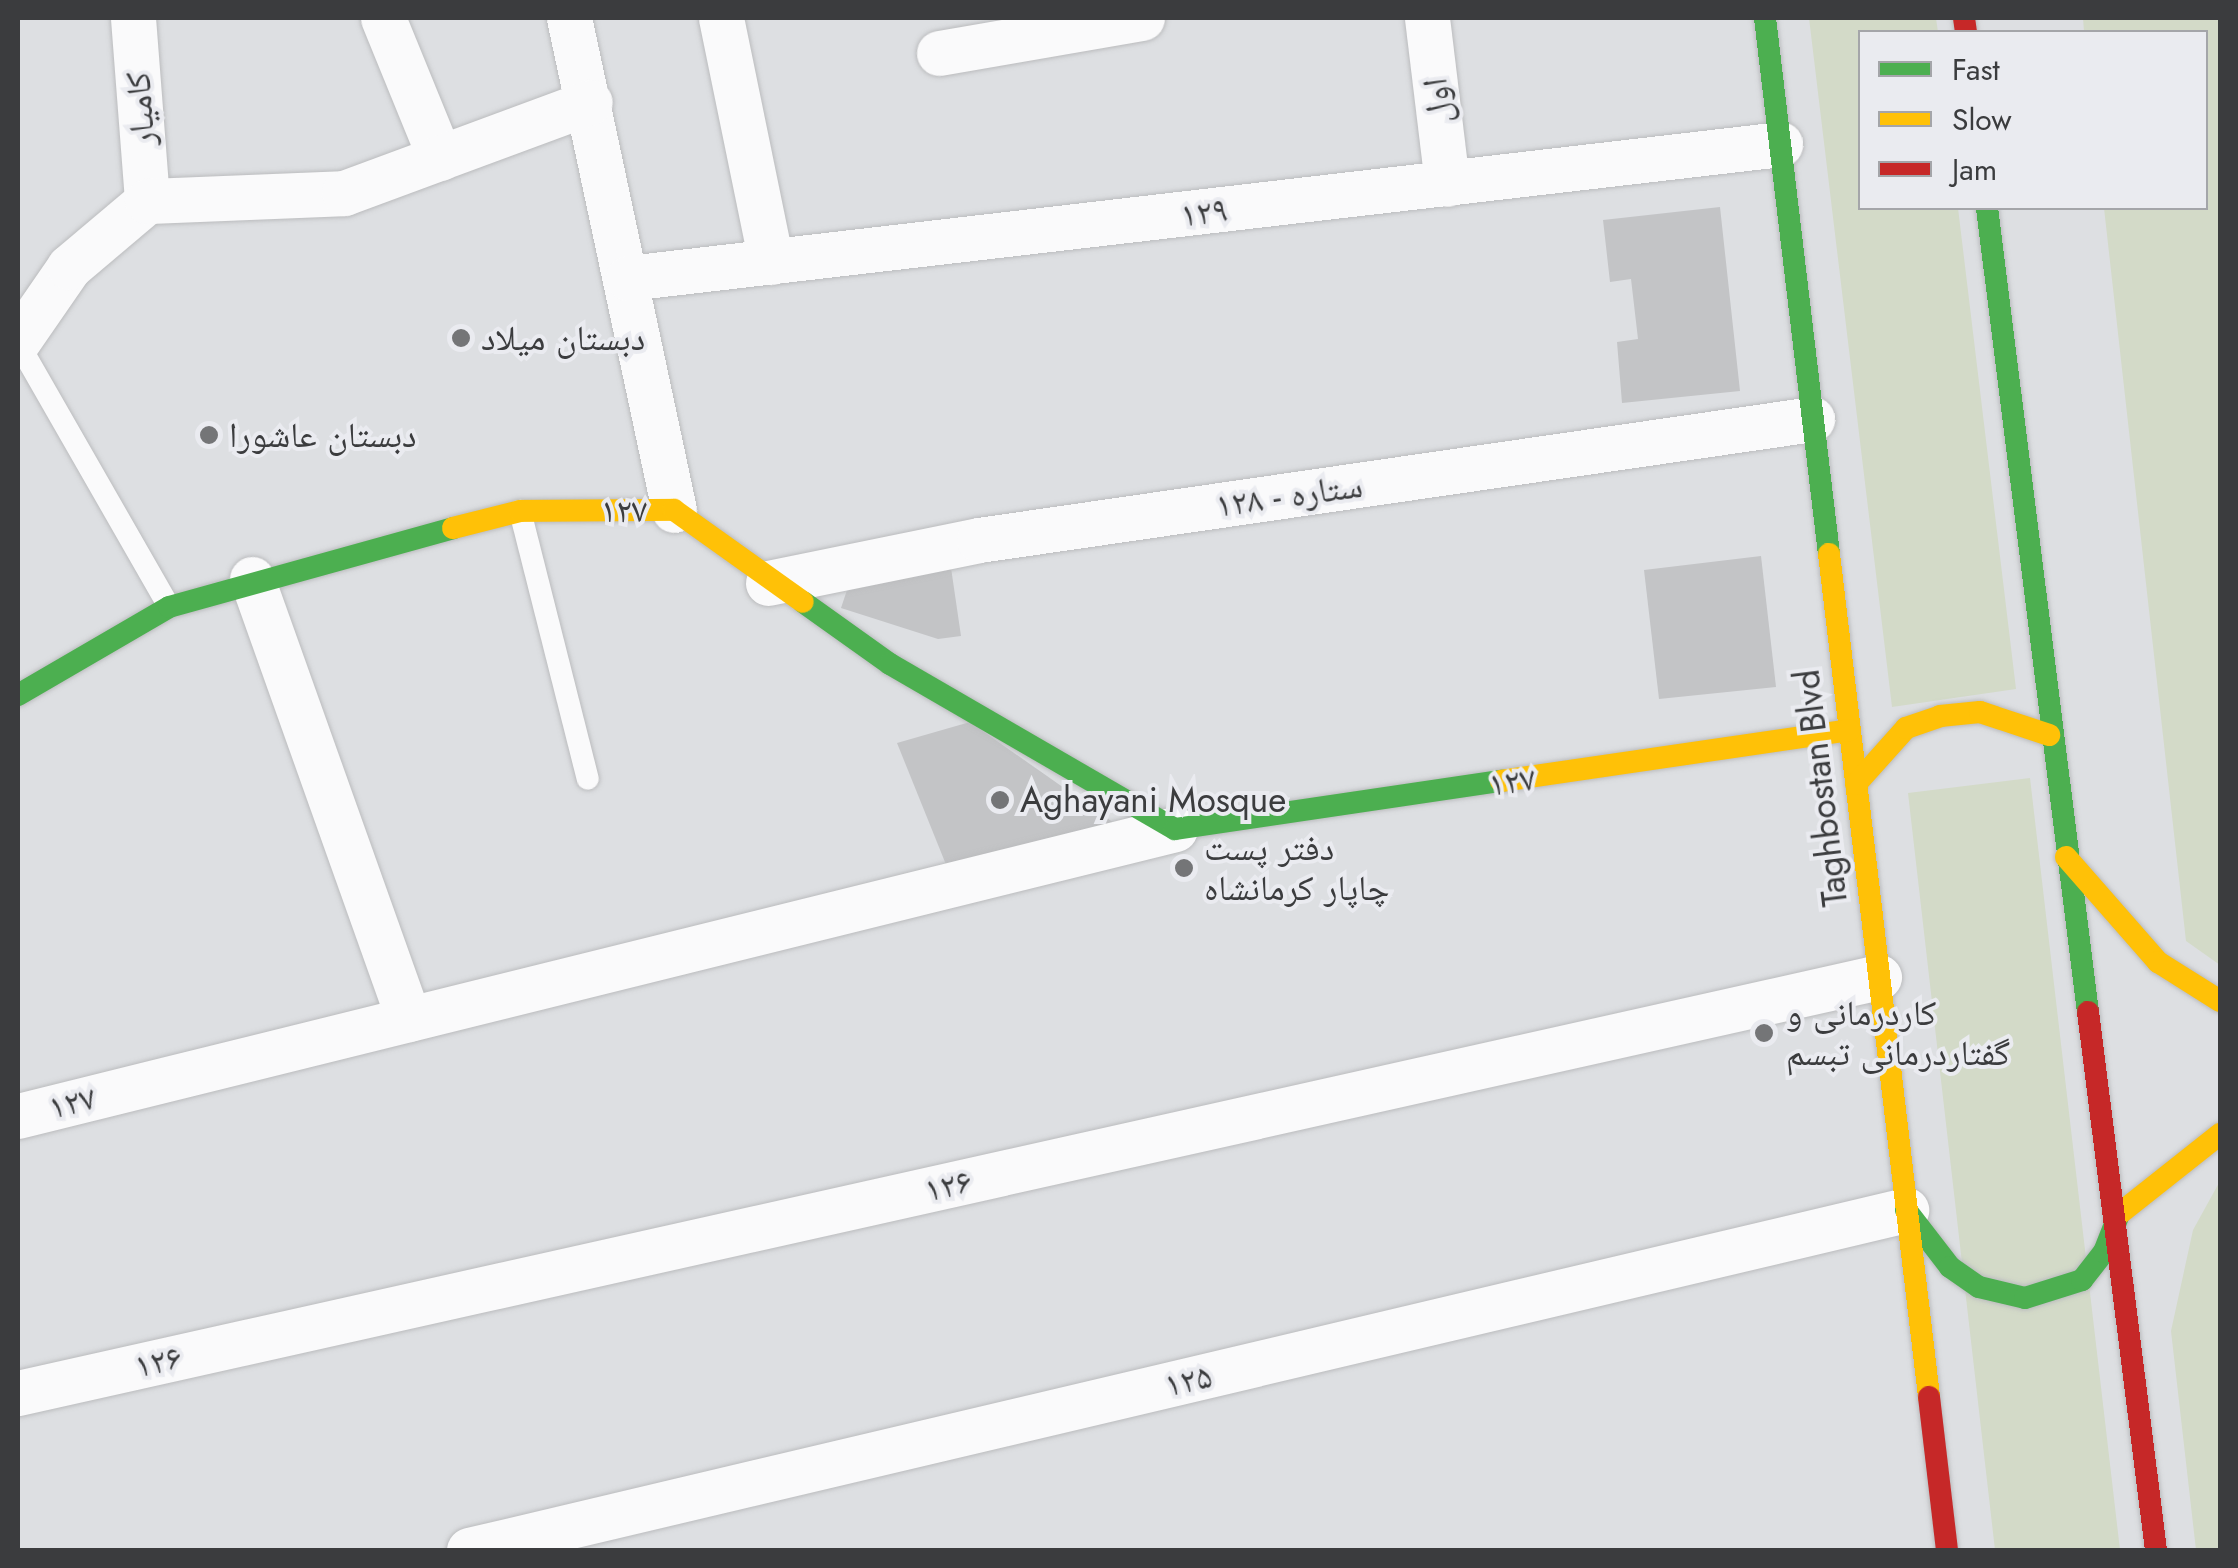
<!DOCTYPE html>
<html>
<head>
<meta charset="utf-8">
<style>
  body { margin:0 }
  #map { position:relative; width:2238px; height:1568px; overflow:hidden; background:#dddfe2; font-family:Jost,"Noto Naskh Arabic",sans-serif }
  div>[style] { position:absolute }
  [style*='--x'] { left:calc(var(--x)*1px); top:calc(var(--y)*1px); width:calc(var(--w)*1px); rotate:calc(var(--a)*1deg) }
  .green>* { inset:0; background:#d3dac8 }
  .building>* { inset:0; background:#c3c4c6 }
  .roads { filter:drop-shadow(0 0 2px #bbbcbe) drop-shadow(0 0 2px #bbbcbe) }
  .lane>* { height:22px; margin:-11px; padding:0 11px; transform-origin:11px; border-radius:11px; background:#fafafb }
  .street>* { height:45px; margin:-22.5px; padding:0 22.5px; transform-origin:22.5px; border-radius:22.5px; background:#fafafb }
  .fast>* { height:22px; margin:-11px; padding:0 11px; transform-origin:11px; border-radius:11px; background:#4caf50 }
  .slow>* { height:22px; margin:-11px; padding:0 11px; transform-origin:11px; border-radius:11px; background:#ffc107 }
  .jam>* { height:22px; margin:-11px; padding:0 11px; transform-origin:11px; border-radius:11px; background:#c62828 }
  .dots>* { width:28px; height:28px; translate:-50% -50%; box-sizing:border-box; border:5px solid #eaebf0; border-radius:50% }
  span { translate:-50% -50%; white-space:nowrap; text-align:center; line-height:1.15; -webkit-text-stroke:8px #eaebf0; paint-order:stroke }
  .street-label { font-size:35px; color:#3b3c3e }
  .poi-label { font-size:35px; color:#3b3c3e }
  .left { translate:0 -50%; text-align:left }
  .frame { position:absolute; inset:0; border:20px solid #3b3c3e; pointer-events:none }
  .legend { position:absolute; left:1858px; top:30px; width:350px; height:180px; box-sizing:border-box; background:#eaebf0; border:2px solid #a4a5a9; margin:0; padding:12px 18px; list-style:none; font-size:30px; color:#3b3c3e }
  .legend li { display:flex; align-items:center; gap:20px; height:50px }
  .legend b { width:50px; border:2px solid #a4a5a9 }
</style>
</head>
<body>
<div id="map">
  <div class="green">
    <i style="clip-path:polygon(1809px 18px,1936px 18px,1938px 32px,1860px 32px,1860px 208px,1958px 208px,2016px 689px,1892px 707px)"></i>
    <i style="clip-path:polygon(2083px 18px,2220px 18px,2220px 965px,2186px 941px,2104px 208px,2206px 208px,2206px 32px,2084px 32px)"></i>
    <i style="clip-path:polygon(2030px 778px,2120px 1550px,1995px 1550px,1908px 793px)"></i>
    <i style="clip-path:polygon(2220px 1181px,2220px 1550px,2196px 1550px,2171px 1331px,2193px 1230px)"></i>
  </div>
  <div class="building">
    <i style="clip-path:polygon(1720px 207px,1740px 391px,1622px 403px,1617px 342px,1638px 339px,1631px 279px,1610px 282px,1603px 220px)"></i>
    <i style="clip-path:polygon(1761px 556px,1776px 687px,1659px 699px,1644px 570px)"></i>
    <i style="clip-path:polygon(950px 561px,961px 636px,938px 639px,841px 608px,851px 578px)"></i>
    <i style="clip-path:polygon(970px 722px,1114px 823px,949px 872px,897px 743px)"></i>
  </div>
  <div class="roads">
    <div class="lane">
      <i style="--x:18;--y:343;--w:304;--a:60.2"></i>
      <i style="--x:520;--y:511;--w:276;--a:75.8"></i>
    </div>
    <div class="street">
      <i style="--x:133;--y:18;--w:184;--a:85.6"></i>
      <i style="--x:383;--y:18;--w:151;--a:67.8"></i>
      <i style="--x:569;--y:18;--w:503;--a:77.95"></i>
      <i style="--x:721;--y:18;--w:249;--a:78.4"></i>
      <i style="--x:1427;--y:18;--w:167;--a:83.1"></i>
      <i style="--x:939;--y:53;--w:206;--a:-9.8"></i>
      <i style="--x:628;--y:278;--w:1160;--a:-6.63"></i>
      <i style="--x:18;--y:341;--w:90;--a:-55.4"></i>
      <i style="--x:69;--y:267;--w:102;--a:-40.2"></i>
      <i style="--x:147;--y:201;--w:197;--a:-2.3"></i>
      <i style="--x:344;--y:193;--w:262;--a:-20.3"></i>
      <i style="--x:252;--y:579;--w:467;--a:70.4"></i>
      <i style="--x:768;--y:583;--w:215;--a:-11.5"></i>
      <i style="--x:979;--y:540;--w:842;--a:-8.26"></i>
      <i style="--x:18;--y:1116;--w:1192;--a:-13.93"></i>
      <i style="--x:18;--y:1393;--w:1907;--a:-12.6"></i>
      <i style="--x:469;--y:1550;--w:1477;--a:-13.31"></i>
    </div>
    <div class="fast">
      <i style="--x:1765;--y:18;--w:540;--a:83.19"></i>
      <i style="--x:1987;--y:208;--w:810;--a:82.84"></i>
      <i style="--x:803;--y:602;--w:107;--a:35.5"></i>
      <i style="--x:890;--y:664;--w:329;--a:30.1"></i>
      <i style="--x:1175;--y:829;--w:330;--a:-8.4"></i>
      <i style="--x:18;--y:695;--w:175;--a:-30.2"></i>
      <i style="--x:169;--y:607;--w:295;--a:-15.5"></i>
      <i style="--x:1906;--y:1210;--w:72;--a:52.3"></i>
      <i style="--x:1950;--y:1267;--w:35;--a:35"></i>
      <i style="--x:1979;--y:1287;--w:47;--a:13.4"></i>
      <i style="--x:2025;--y:1298;--w:60;--a:-17.5"></i>
      <i style="--x:2082;--y:1280;--w:36;--a:-52"></i>
      <i style="--x:2104;--y:1252;--w:41;--a:-68.5"></i>
    </div>
    <div class="slow">
      <i style="--x:453;--y:528;--w:69;--a:-14.2"></i>
      <i style="--x:520;--y:511;--w:154;--a:-0.4"></i>
      <i style="--x:674;--y:510;--w:158;--a:35.5"></i>
      <i style="--x:1829;--y:554;--w:849;--a:83.23"></i>
      <i style="--x:1501;--y:781;--w:352;--a:-8.3"></i>
      <i style="--x:1856;--y:784;--w:75;--a:-48.2"></i>
      <i style="--x:1906;--y:728;--w:36;--a:-19"></i>
      <i style="--x:1940;--y:716;--w:40;--a:-5.7"></i>
      <i style="--x:1980;--y:712;--w:73;--a:18.4"></i>
      <i style="--x:2066;--y:857;--w:140;--a:48.8"></i>
      <i style="--x:2158;--y:962;--w:73;--a:32.2"></i>
      <i style="--x:2119;--y:1214;--w:129;--a:-38.4"></i>
    </div>
    <div class="jam">
      <i style="--x:1964;--y:18;--w:14;--a:82"></i>
      <i style="--x:2088;--y:1012;--w:542;--a:82.8"></i>
      <i style="--x:1929;--y:1397;--w:154;--a:83.3"></i>
    </div>
  </div>
  <div class="dots">
    <i style="left:461px;top:338px;background:#747577"></i>
    <i style="left:209px;top:435px;background:#747577"></i>
    <i style="left:1000px;top:800px;background:#747577"></i>
    <i style="left:1184px;top:868px;background:#747577"></i>
    <i style="left:1764px;top:1033px;background:#747577"></i>
  </div>
  <div class="street-label">
    <span style="left:1437px;top:101px;rotate:-97deg">اول</span>
    <span style="left:140px;top:109px;rotate:-94deg">کامیار</span>
    <span style="left:1204px;top:212px;rotate:-7deg">۱۲۹</span>
    <span style="left:1289px;top:495px;rotate:-8deg">۱۲۸ - ستاره</span>
    <span style="left:624px;top:510px">۱۲۷</span>
    <span style="left:1512px;top:781px;rotate:-8deg">۱۲۷</span>
    <span style="left:1821px;top:788px;rotate:-97deg">Taghbostan Blvd</span>
    <span style="left:72px;top:1102px;rotate:-14deg">۱۲۷</span>
    <span style="left:948px;top:1185px;rotate:-13deg">۱۲۶</span>
    <span style="left:158px;top:1361px;rotate:-13deg">۱۲۶</span>
    <span style="left:1188px;top:1380px;rotate:-13deg">۱۲۵</span>
  </div>
  <div class="poi-label">
    <span class="left" style="left:481px;top:338px">دبستان میلاد</span>
    <span class="left" style="left:229px;top:435px">دبستان عاشورا</span>
    <span class="left" style="left:1020px;top:800px">Aghayani Mosque</span>
    <span class="left" style="left:1204px;top:868px">دفتر پست<br>چاپار کرمانشاه</span>
    <span class="left" style="left:1786px;top:1033px">کاردرمانی و<br>گفتاردرمانی تبسم</span>
  </div>
  <div class="frame"></div>
  <ul class="legend">
  <li><b style="height:12px;background:#4caf50"></b>Fast</li>
  <li><b style="height:12px;background:#ffc107"></b>Slow</li>
  <li><b style="height:12px;background:#c62828"></b>Jam</li>
  </ul>
</div>
</body>
</html>
